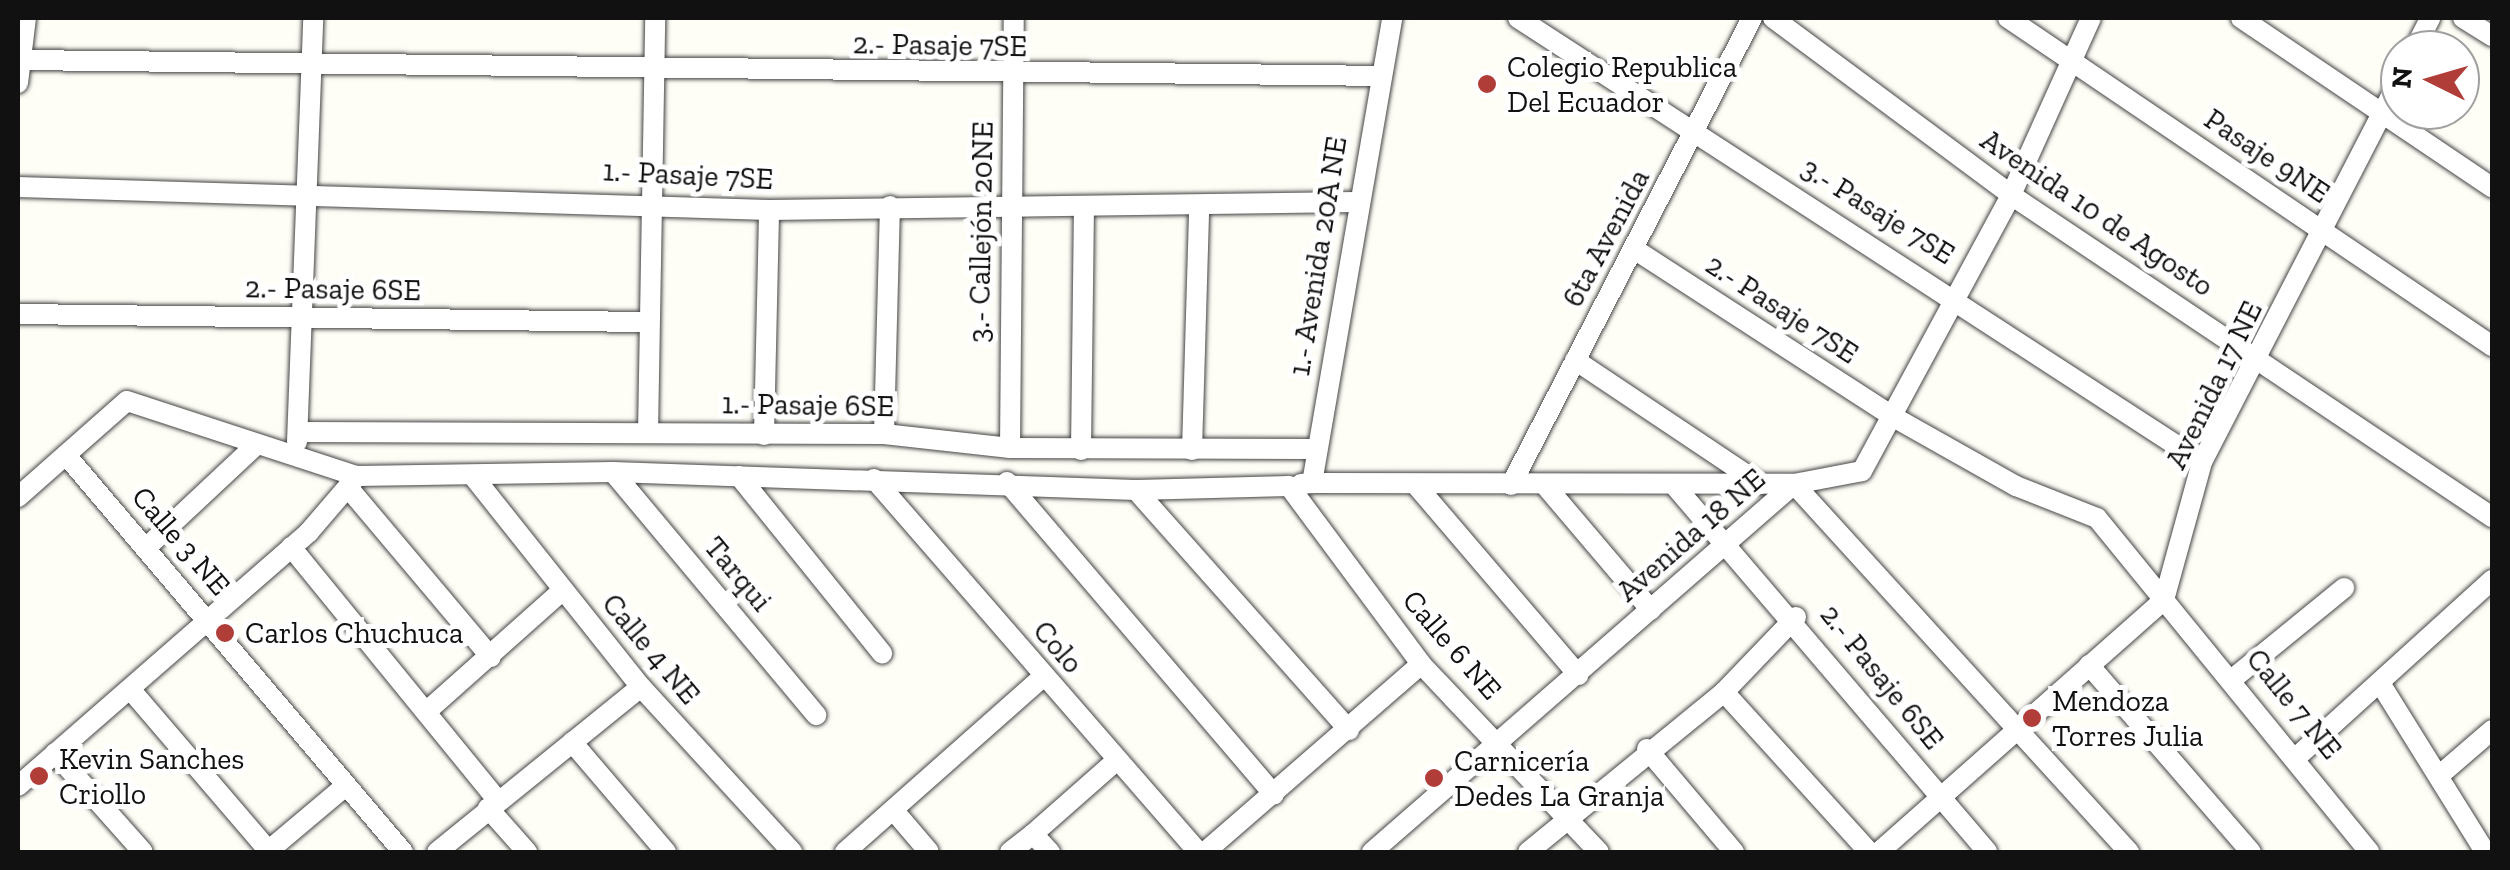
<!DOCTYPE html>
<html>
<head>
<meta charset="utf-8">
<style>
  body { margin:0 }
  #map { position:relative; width:2510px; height:870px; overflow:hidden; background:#fefdf6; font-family:"Zilla Slab",serif }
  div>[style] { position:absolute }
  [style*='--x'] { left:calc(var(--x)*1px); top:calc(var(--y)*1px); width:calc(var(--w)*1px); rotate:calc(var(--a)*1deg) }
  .roads { filter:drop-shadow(0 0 2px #444) drop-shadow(0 0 2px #444) }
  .street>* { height:20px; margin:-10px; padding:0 10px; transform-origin:10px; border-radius:10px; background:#fff }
  .dots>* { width:28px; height:28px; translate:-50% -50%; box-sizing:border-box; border:5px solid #fff; border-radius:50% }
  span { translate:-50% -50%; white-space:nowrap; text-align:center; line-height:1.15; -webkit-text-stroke:10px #fff; paint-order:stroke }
  .street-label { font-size:30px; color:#111 }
  .poi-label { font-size:30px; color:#111 }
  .left { translate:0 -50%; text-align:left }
  .frame { position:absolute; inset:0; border:20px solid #111; pointer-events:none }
  .north { position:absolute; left:2380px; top:30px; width:100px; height:100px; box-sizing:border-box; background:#fff; border:2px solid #a0a0a0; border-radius:50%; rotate:275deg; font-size:28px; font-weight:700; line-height:40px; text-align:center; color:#111 }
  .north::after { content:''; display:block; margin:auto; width:35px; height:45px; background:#b13d39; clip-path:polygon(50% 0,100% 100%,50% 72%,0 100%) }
</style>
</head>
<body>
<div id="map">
  <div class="roads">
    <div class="street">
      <i style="--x:1518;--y:18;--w:815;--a:32.99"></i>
      <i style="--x:1773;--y:18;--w:297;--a:36.6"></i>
      <i style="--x:2011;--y:195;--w:579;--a:33.8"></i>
      <i style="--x:2008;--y:18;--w:585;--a:34.12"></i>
      <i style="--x:2241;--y:18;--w:303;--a:34"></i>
      <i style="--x:2463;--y:18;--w:34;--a:32"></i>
      <i style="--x:2414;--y:50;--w:36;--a:-63"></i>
      <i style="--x:20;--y:60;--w:1360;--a:0.67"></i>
      <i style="--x:18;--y:83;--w:65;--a:-83"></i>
      <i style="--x:18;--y:187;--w:751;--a:1.75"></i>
      <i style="--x:769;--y:210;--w:586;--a:-0.78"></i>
      <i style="--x:1634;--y:249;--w:313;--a:32.9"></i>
      <i style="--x:1897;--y:419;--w:137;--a:29.4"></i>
      <i style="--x:2016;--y:486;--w:87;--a:21.6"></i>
      <i style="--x:2097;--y:518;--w:431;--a:50.8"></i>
      <i style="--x:18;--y:314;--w:630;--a:0.73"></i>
      <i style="--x:1575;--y:360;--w:223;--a:33.8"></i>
      <i style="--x:298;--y:432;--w:586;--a:0.2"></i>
      <i style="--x:884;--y:434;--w:127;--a:6.3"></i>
      <i style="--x:1010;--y:448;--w:307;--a:0.2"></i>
      <i style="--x:648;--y:433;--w:415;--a:-89"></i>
      <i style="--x:884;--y:434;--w:228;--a:-88.5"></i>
      <i style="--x:764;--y:435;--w:225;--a:-88.7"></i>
      <i style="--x:297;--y:442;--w:424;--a:-87.8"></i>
      <i style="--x:1010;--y:448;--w:430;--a:-89.5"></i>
      <i style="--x:1081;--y:450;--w:240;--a:-89.3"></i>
      <i style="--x:1192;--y:450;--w:241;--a:-88.3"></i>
      <i style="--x:66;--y:455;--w:521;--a:49.67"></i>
      <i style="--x:613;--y:472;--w:317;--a:50.1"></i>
      <i style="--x:473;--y:476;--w:270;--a:51.5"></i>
      <i style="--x:641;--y:687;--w:224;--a:47.5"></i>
      <i style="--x:739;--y:476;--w:228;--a:51.1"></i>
      <i style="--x:874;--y:479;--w:494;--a:49"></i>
      <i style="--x:1007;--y:482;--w:411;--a:49.5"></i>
      <i style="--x:1312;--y:483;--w:482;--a:0.1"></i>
      <i style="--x:1794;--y:484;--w:69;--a:-10.8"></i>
      <i style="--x:1862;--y:471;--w:314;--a:-61.6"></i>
      <i style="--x:2011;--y:195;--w:194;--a:-65.7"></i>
      <i style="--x:1301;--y:484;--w:11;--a:-5"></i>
      <i style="--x:1312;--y:483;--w:472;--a:-80.2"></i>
      <i style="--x:1544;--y:484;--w:165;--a:49.7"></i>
      <i style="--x:1794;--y:484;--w:498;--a:47.7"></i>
      <i style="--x:1416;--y:485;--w:250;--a:49.5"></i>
      <i style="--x:1511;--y:485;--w:526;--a:-62.7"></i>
      <i style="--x:1674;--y:485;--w:482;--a:49.5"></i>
      <i style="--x:1136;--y:490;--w:321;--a:48.4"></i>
      <i style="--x:351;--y:491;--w:217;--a:49.9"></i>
      <i style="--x:18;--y:497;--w:145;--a:-41.4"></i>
      <i style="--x:127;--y:401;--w:242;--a:18.1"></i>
      <i style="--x:357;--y:476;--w:256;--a:-0.9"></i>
      <i style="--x:613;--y:472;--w:523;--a:1.97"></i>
      <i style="--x:1136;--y:490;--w:153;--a:-1.5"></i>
      <i style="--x:1289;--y:486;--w:222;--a:53.4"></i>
      <i style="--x:1421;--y:664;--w:259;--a:46.6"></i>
      <i style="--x:147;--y:547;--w:148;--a:-43.1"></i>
      <i style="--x:291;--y:547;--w:326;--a:50.8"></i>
      <i style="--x:2089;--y:665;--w:247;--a:49.1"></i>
      <i style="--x:2235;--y:677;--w:141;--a:-39.2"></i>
      <i style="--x:2380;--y:683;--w:199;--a:58.1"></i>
      <i style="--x:130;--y:689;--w:213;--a:49.4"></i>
      <i style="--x:1724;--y:692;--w:216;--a:47.8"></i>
      <i style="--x:426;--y:712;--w:183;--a:-41.7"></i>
      <i style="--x:572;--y:742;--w:145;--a:49.5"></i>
      <i style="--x:1647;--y:749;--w:135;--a:49.8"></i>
      <i style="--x:55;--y:753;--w:132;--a:48.4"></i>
      <i style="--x:2299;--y:755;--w:261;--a:-42.2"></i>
      <i style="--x:2441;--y:774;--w:67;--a:-40.8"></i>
      <i style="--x:18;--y:786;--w:386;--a:-41.1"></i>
      <i style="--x:309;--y:532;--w:74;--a:-49.4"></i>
      <i style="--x:488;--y:808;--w:59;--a:48.4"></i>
      <i style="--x:895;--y:812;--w:52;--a:49.6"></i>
      <i style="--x:1033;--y:834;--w:112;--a:-41.4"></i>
      <i style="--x:267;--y:852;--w:99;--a:-40.1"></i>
      <i style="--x:437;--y:852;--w:262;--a:-39"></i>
      <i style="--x:845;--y:852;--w:264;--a:-41.5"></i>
      <i style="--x:1010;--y:852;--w:29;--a:-38"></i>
      <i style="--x:1033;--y:834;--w:25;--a:47"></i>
      <i style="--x:1205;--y:852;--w:286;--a:-41"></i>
      <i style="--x:1372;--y:852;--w:560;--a:-41.09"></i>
      <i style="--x:1528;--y:852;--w:253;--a:-39.2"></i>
      <i style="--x:1724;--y:692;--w:104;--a:-46.2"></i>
      <i style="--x:1879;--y:852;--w:380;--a:-41.5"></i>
      <i style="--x:2164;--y:600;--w:143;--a:-74.6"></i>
      <i style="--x:2202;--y:462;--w:432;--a:-62.7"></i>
    </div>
  </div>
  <div class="dots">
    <i style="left:1487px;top:84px;background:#b13d39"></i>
    <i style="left:225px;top:633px;background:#b13d39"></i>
    <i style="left:2032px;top:718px;background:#b13d39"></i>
    <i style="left:39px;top:776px;background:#b13d39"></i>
    <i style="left:1434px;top:778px;background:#b13d39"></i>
  </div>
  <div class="street-label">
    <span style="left:940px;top:45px;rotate:1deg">2.- Pasaje 7SE</span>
    <span style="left:2267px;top:156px;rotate:34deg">Pasaje 9NE</span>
    <span style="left:688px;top:175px;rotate:3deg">1.- Pasaje 7SE</span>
    <span style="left:1878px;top:211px;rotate:32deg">3.- Pasaje 7SE</span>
    <span style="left:2097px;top:213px;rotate:34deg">Avenida 10 de Agosto</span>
    <span style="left:981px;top:232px;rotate:-89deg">3.- Callejón 20NE</span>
    <span style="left:1606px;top:238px;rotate:-62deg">6ta Avenida</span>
    <span style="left:1318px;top:256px;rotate:-81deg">1.- Avenida 20A NE</span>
    <span style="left:333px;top:289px;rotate:1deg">2.- Pasaje 6SE</span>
    <span style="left:1782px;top:309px;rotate:33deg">2.- Pasaje 7SE</span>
    <span style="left:2214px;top:385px;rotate:-64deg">Avenida 17 NE</span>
    <span style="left:808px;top:405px;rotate:1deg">1.- Pasaje 6SE</span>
    <span style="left:1691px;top:535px;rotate:-41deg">Avenida 18 NE</span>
    <span style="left:181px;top:541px;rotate:49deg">Calle 3 NE</span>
    <span style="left:738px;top:574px;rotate:50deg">Tarqui</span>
    <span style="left:1452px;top:645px;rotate:49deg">Calle 6 NE</span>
    <span style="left:1058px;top:647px;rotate:49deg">Colo</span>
    <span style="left:651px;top:649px;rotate:50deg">Calle 4 NE</span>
    <span style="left:1882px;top:677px;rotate:51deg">2.- Pasaje 6SE</span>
    <span style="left:2294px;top:704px;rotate:51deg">Calle 7 NE</span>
  </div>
  <div class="poi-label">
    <span class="left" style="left:1507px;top:84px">Colegio Republica<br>Del Ecuador</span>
    <span class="left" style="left:245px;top:633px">Carlos Chuchuca</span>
    <span class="left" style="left:2052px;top:718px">Mendoza<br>Torres Julia</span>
    <span class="left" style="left:59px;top:776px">Kevin Sanches<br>Criollo</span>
    <span class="left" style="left:1454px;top:778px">Carnicería<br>Dedes La Granja</span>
  </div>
  <div class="frame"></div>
  <div class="north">N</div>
</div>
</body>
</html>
